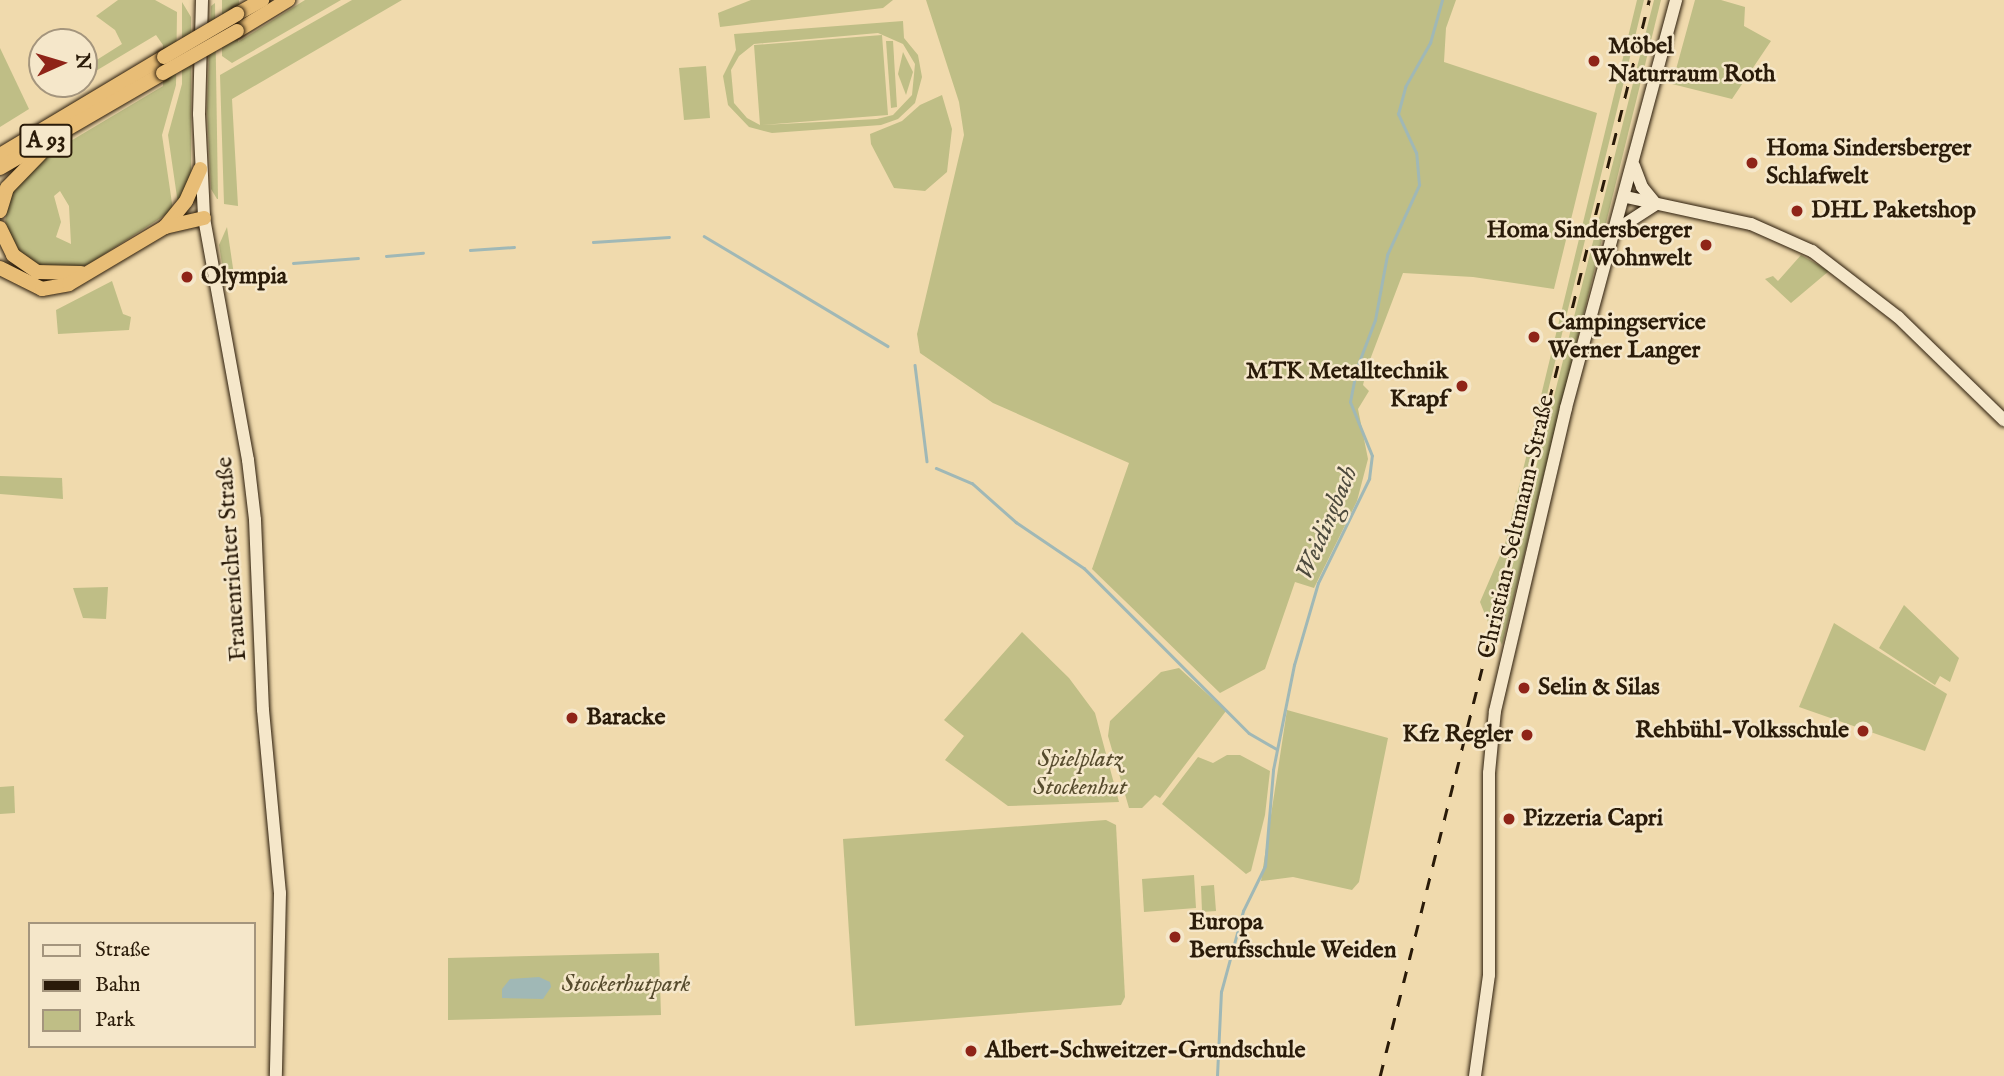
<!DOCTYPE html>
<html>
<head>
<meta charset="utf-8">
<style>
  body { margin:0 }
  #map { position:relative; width:2004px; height:1076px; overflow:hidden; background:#f0daad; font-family:"IM FELL English",serif }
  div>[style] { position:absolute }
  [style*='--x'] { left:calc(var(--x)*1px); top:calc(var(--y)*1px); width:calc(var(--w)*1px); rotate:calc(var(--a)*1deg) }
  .green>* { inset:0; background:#bfbe86 }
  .water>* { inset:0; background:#a0b8b6 }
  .stream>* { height:2.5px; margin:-1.25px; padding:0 1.25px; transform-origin:1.25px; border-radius:1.25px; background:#a0b8b6 }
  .roads { filter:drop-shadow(0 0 2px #2a1b09) drop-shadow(0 0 2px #2a1b09) }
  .secondary>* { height:12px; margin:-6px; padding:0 6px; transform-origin:6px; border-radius:6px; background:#f5e7ca }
  .highway>* { height:14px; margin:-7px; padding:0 7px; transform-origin:7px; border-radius:7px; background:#e8bd76 }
  .rail>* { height:2.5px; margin-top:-1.25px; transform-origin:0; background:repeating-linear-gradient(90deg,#2a1b09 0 12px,transparent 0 24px) }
  .bridges { filter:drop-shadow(0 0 2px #2a1b09) drop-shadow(0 0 2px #2a1b09) }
  .highway-bridge>* { height:14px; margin:-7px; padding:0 7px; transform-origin:7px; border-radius:7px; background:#e8bd76 }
  .dots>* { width:19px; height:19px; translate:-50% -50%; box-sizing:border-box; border:4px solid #f5e7ca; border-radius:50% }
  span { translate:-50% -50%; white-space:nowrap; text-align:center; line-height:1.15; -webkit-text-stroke:5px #f5e7ca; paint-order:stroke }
  .shield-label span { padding:2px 5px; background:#f5e7ca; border:2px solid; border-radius:5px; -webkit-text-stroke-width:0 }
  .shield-label { font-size:23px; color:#2a1b09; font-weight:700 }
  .poi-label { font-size:24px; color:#2a1b09; font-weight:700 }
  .left { translate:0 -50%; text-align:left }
  .right { translate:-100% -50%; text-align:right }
  .street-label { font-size:24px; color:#2a1b09 }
  .park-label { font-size:24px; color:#574c2e; font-style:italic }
  .water-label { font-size:26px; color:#4d4a3d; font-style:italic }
  .legend { position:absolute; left:28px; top:922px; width:228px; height:126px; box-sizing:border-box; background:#f5e7ca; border:2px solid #a4957d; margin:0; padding:9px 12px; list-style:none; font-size:21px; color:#2a1b09 }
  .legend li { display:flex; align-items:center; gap:14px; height:35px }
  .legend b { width:35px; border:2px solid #a4957d }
  .north { position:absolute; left:28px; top:28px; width:70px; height:70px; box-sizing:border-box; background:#f5e7ca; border:2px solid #a4957d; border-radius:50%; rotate:86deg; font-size:19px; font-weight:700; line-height:28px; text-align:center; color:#2a1b09 }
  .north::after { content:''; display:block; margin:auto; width:24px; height:32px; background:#8f2418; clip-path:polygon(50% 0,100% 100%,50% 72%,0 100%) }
</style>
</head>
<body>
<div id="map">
  <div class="green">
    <i style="clip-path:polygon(evenodd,118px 0,155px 0,177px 12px,176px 85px,162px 135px,173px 210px,89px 264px,74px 269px,39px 268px,18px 252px,5px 229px,6px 207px,14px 187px,42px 158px,163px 86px,163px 45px,156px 35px,84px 78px,84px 68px,122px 44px,115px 30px,96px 16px,118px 0,60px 191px,69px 206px,71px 244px,56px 237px,61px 222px,54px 196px,60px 191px)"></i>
    <i style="clip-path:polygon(222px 0,239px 0,238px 42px,305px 0,341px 0,232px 63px,222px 56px)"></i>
    <i style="clip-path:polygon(352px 0,402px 0,232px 99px,238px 206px,224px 204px,220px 75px)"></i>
    <i style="clip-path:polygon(751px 0,893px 0,883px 8px,720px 27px,718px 13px)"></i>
    <i style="clip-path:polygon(926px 0,1456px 0,1446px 28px,1444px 62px,1597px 113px,1554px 289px,1473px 277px,1403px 273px,1368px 365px,1363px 385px,1369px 391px,1358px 409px,1368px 459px,1357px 501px,1314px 588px,1295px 582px,1265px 669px,1220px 693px,1092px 569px,1129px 463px,993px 403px,920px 353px,917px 334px,964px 135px,959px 102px)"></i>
    <i style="clip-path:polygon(1637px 0,1644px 0,1490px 627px,1480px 602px,1505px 544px)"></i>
    <i style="clip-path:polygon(1654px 0,1661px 0,1502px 645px,1495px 630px)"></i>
    <i style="clip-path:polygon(1695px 0,1721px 0,1745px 7px,1744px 26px,1771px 41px,1732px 99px,1672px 84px)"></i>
    <i style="clip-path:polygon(182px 2px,191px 17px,191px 172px,178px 204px,168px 135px,182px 84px)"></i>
    <i style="clip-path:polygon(215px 3px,218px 199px,217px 199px,211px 189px,207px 109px,211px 6px)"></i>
    <i style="clip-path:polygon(evenodd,903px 21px,904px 38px,918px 55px,922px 77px,915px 103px,898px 119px,881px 125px,772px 133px,749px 127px,728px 105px,723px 76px,736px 50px,734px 34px,903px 21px,878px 33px,903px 44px,915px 64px,912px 95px,893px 115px,877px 119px,762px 125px,888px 115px,882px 35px,754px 45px,760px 125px,747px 118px,734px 103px,731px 70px,739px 56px,754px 44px,878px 33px)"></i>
    <i style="clip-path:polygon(886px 41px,893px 41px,897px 107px,891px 108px)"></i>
    <i style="clip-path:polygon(0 48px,29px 109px,0 127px)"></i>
    <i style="clip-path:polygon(903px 52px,913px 72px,906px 95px,898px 74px)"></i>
    <i style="clip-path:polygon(706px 66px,710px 118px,684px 120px,679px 68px)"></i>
    <i style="clip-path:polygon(942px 95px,952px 129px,947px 172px,925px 191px,894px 188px,871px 144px,870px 134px,902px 121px,920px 105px)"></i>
    <i style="clip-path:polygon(227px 227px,234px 275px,224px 276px,219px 245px)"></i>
    <i style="clip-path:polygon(1801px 255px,1829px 271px,1791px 303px,1765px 279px,1773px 276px,1778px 281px)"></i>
    <i style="clip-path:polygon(112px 281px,123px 314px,131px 317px,129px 330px,58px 334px,56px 310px)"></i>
    <i style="clip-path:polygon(0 476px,62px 478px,63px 499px,0 494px)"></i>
    <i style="clip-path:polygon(108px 587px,106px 619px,83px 618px,73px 588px)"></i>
    <i style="clip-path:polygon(1904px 605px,1959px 658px,1950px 682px,1940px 676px,1935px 685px,1879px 648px)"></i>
    <i style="clip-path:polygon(1834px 623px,1947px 694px,1925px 751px,1799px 707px)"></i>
    <i style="clip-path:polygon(1022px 632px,1069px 678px,1095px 713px,1119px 802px,1008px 806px,945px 760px,964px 736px,944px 720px)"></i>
    <i style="clip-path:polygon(1179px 668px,1226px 711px,1160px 798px,1155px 795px,1142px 808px,1129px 808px,1108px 736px,1110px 721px,1161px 672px)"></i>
    <i style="clip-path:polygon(1287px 710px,1388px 738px,1359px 882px,1352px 890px,1293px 877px,1261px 881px)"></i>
    <i style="clip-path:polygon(1227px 755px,1240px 755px,1270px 771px,1265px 815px,1251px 871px,1246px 874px,1162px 804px,1198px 757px,1213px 763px)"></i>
    <i style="clip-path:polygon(14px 786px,15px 813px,0 814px,0 787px)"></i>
    <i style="clip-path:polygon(1106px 820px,1116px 825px,1125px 997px,1121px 1005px,855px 1026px,843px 839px)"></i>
    <i style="clip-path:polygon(1194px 875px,1196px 908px,1144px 912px,1142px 879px)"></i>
    <i style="clip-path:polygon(1214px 885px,1216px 911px,1202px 912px,1201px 886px)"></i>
    <i style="clip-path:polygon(659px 953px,661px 1015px,448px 1020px,448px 958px)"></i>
  </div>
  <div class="water">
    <i style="clip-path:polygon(539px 977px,550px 982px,551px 987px,543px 999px,502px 998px,502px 989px,510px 979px)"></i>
  </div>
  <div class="stream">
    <i style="--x:704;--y:236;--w:214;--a:30.9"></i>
    <i style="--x:593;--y:242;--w:76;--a:-3.8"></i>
    <i style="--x:470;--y:250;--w:44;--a:-3.9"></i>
    <i style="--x:386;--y:256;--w:37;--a:-5"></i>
    <i style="--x:293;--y:263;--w:65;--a:-4.4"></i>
    <i style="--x:915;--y:365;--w:97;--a:82.9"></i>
    <i style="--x:936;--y:468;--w:39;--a:23"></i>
    <i style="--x:972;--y:483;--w:59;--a:41.6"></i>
    <i style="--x:1016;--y:522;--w:82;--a:34.1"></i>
    <i style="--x:1084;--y:568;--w:233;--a:45"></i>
    <i style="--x:1249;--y:733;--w:32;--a:30"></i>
    <i style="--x:1217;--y:1076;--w:84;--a:-87.3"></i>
    <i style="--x:1221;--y:992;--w:84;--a:-74.8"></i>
    <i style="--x:1243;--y:911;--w:50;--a:-63.9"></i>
    <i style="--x:1265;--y:866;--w:96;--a:-85.2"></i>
    <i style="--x:1273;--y:770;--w:107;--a:-78.7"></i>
    <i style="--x:1294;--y:665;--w:85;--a:-73.7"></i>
    <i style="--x:1318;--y:583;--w:116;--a:-63.9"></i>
    <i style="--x:1369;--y:479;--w:23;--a:-83"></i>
    <i style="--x:1372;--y:456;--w:58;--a:-112.2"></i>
    <i style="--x:1350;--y:402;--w:33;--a:-79"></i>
    <i style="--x:1356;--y:370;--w:53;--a:-69.2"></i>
    <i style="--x:1375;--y:320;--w:66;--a:-79.5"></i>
    <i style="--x:1387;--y:255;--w:77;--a:-65.4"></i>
    <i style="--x:1419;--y:185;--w:32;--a:-95"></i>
    <i style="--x:1416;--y:153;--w:43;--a:-114.8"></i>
    <i style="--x:1398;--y:114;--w:28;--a:-75"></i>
    <i style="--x:1405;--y:87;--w:51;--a:-60.4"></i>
    <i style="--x:1430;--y:43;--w:45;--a:-74.4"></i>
  </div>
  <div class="roads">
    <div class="secondary">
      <i style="--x:202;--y:0;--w:114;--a:91.5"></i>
      <i style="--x:199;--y:114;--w:104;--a:87.2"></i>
      <i style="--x:204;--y:218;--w:246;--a:79.7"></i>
      <i style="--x:248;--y:460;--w:60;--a:83.3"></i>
      <i style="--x:255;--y:520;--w:190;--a:87.6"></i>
      <i style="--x:263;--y:710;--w:184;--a:84.7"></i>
      <i style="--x:280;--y:893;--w:183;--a:91.3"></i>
      <i style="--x:1634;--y:166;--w:22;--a:69"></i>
      <i style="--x:1642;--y:187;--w:22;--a:51"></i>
      <i style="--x:1626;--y:197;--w:128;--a:12.2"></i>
      <i style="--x:1751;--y:224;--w:67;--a:23.9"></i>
      <i style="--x:1812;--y:251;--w:108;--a:37.5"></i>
      <i style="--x:1898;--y:317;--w:148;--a:44.2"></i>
      <i style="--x:1616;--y:230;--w:48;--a:-33"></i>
      <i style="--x:1475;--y:1076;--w:102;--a:-82.1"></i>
      <i style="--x:1489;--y:975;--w:202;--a:-90"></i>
      <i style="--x:1489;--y:773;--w:62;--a:-84.5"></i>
      <i style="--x:1495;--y:711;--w:311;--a:-76.8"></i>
      <i style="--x:1566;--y:408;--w:423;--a:-74.9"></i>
    </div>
    <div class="highway">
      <i style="--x:237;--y:14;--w:29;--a:-29"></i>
      <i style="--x:237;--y:31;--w:60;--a:-31.3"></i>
      <i style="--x:0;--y:155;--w:191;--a:-30.9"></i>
      <i style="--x:0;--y:168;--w:189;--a:-30.2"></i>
      <i style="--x:0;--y:211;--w:24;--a:-73"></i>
      <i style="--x:7;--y:188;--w:49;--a:-45.8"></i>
      <i style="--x:165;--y:227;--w:33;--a:-51"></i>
      <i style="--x:186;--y:201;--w:35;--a:-66"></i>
      <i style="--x:0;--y:228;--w:30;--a:64"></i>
      <i style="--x:13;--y:255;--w:29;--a:35"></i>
      <i style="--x:37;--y:272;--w:44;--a:1.3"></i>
      <i style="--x:0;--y:268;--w:47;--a:26.6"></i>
      <i style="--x:42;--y:289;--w:27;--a:-10"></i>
      <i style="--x:69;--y:284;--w:112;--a:-30.7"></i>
      <i style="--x:165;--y:227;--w:40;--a:-13"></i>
    </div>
  </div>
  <div class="rail">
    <i style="--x:1380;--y:1076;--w:1109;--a:-75.96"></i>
  </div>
  <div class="bridges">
    <div class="highway-bridge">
      <i style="--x:164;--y:57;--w:85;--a:-30.5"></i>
      <i style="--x:163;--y:73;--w:85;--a:-29.6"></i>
    </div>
  </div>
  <div class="dots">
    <i style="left:1594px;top:61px;background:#8f2418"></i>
    <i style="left:1752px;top:163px;background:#8f2418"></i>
    <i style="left:1797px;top:211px;background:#8f2418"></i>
    <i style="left:1706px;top:245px;background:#8f2418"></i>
    <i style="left:187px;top:277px;background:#8f2418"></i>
    <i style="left:1534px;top:337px;background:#8f2418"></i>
    <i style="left:1462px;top:386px;background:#8f2418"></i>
    <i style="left:1524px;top:688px;background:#8f2418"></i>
    <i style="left:572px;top:718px;background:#8f2418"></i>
    <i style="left:1863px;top:731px;background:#8f2418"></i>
    <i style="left:1527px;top:735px;background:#8f2418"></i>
    <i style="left:1509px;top:819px;background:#8f2418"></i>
    <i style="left:1175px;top:937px;background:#8f2418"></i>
    <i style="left:971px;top:1051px;background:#8f2418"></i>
  </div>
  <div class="shield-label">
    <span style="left:46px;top:141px">A 93</span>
  </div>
  <div class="poi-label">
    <span class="left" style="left:1608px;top:61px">Möbel<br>Naturraum Roth</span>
    <span class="left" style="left:1766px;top:163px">Homa Sindersberger<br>Schlafwelt</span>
    <span class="left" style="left:1811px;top:211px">DHL Paketshop</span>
    <span class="right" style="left:1692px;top:245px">Homa Sindersberger<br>Wohnwelt</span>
    <span class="left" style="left:201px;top:277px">Olympia</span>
    <span class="left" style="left:1548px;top:337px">Campingservice<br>Werner Langer</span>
    <span class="right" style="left:1448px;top:386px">MTK Metalltechnik<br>Krapf</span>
    <span class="left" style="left:1538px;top:688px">Selin &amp; Silas</span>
    <span class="left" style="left:586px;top:718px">Baracke</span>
    <span class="right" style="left:1849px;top:731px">Rehbühl-Volksschule</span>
    <span class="right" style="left:1513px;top:735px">Kfz Regler</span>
    <span class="left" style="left:1523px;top:819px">Pizzeria Capri</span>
    <span class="left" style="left:1189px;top:937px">Europa<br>Berufsschule Weiden</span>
    <span class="left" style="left:985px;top:1051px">Albert-Schweitzer-Grundschule</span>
  </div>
  <div class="street-label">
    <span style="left:1517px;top:527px;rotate:-77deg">Christian-Seltmann-Straße</span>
    <span style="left:232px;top:559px;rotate:-94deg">Frauenrichter Straße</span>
  </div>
  <div class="park-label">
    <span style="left:1080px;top:774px">Spielplatz<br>Stockenhut</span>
    <span style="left:626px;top:985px">Stockerhutpark</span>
  </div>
  <div class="water-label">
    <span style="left:1327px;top:523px;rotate:-67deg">Weidingbach</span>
  </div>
  <ul class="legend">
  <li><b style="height:9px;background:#f5e7ca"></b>Straße</li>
  <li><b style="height:9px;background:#2a1b09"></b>Bahn</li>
  <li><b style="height:19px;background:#bfbe86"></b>Park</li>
  </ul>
  <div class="north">N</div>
</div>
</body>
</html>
